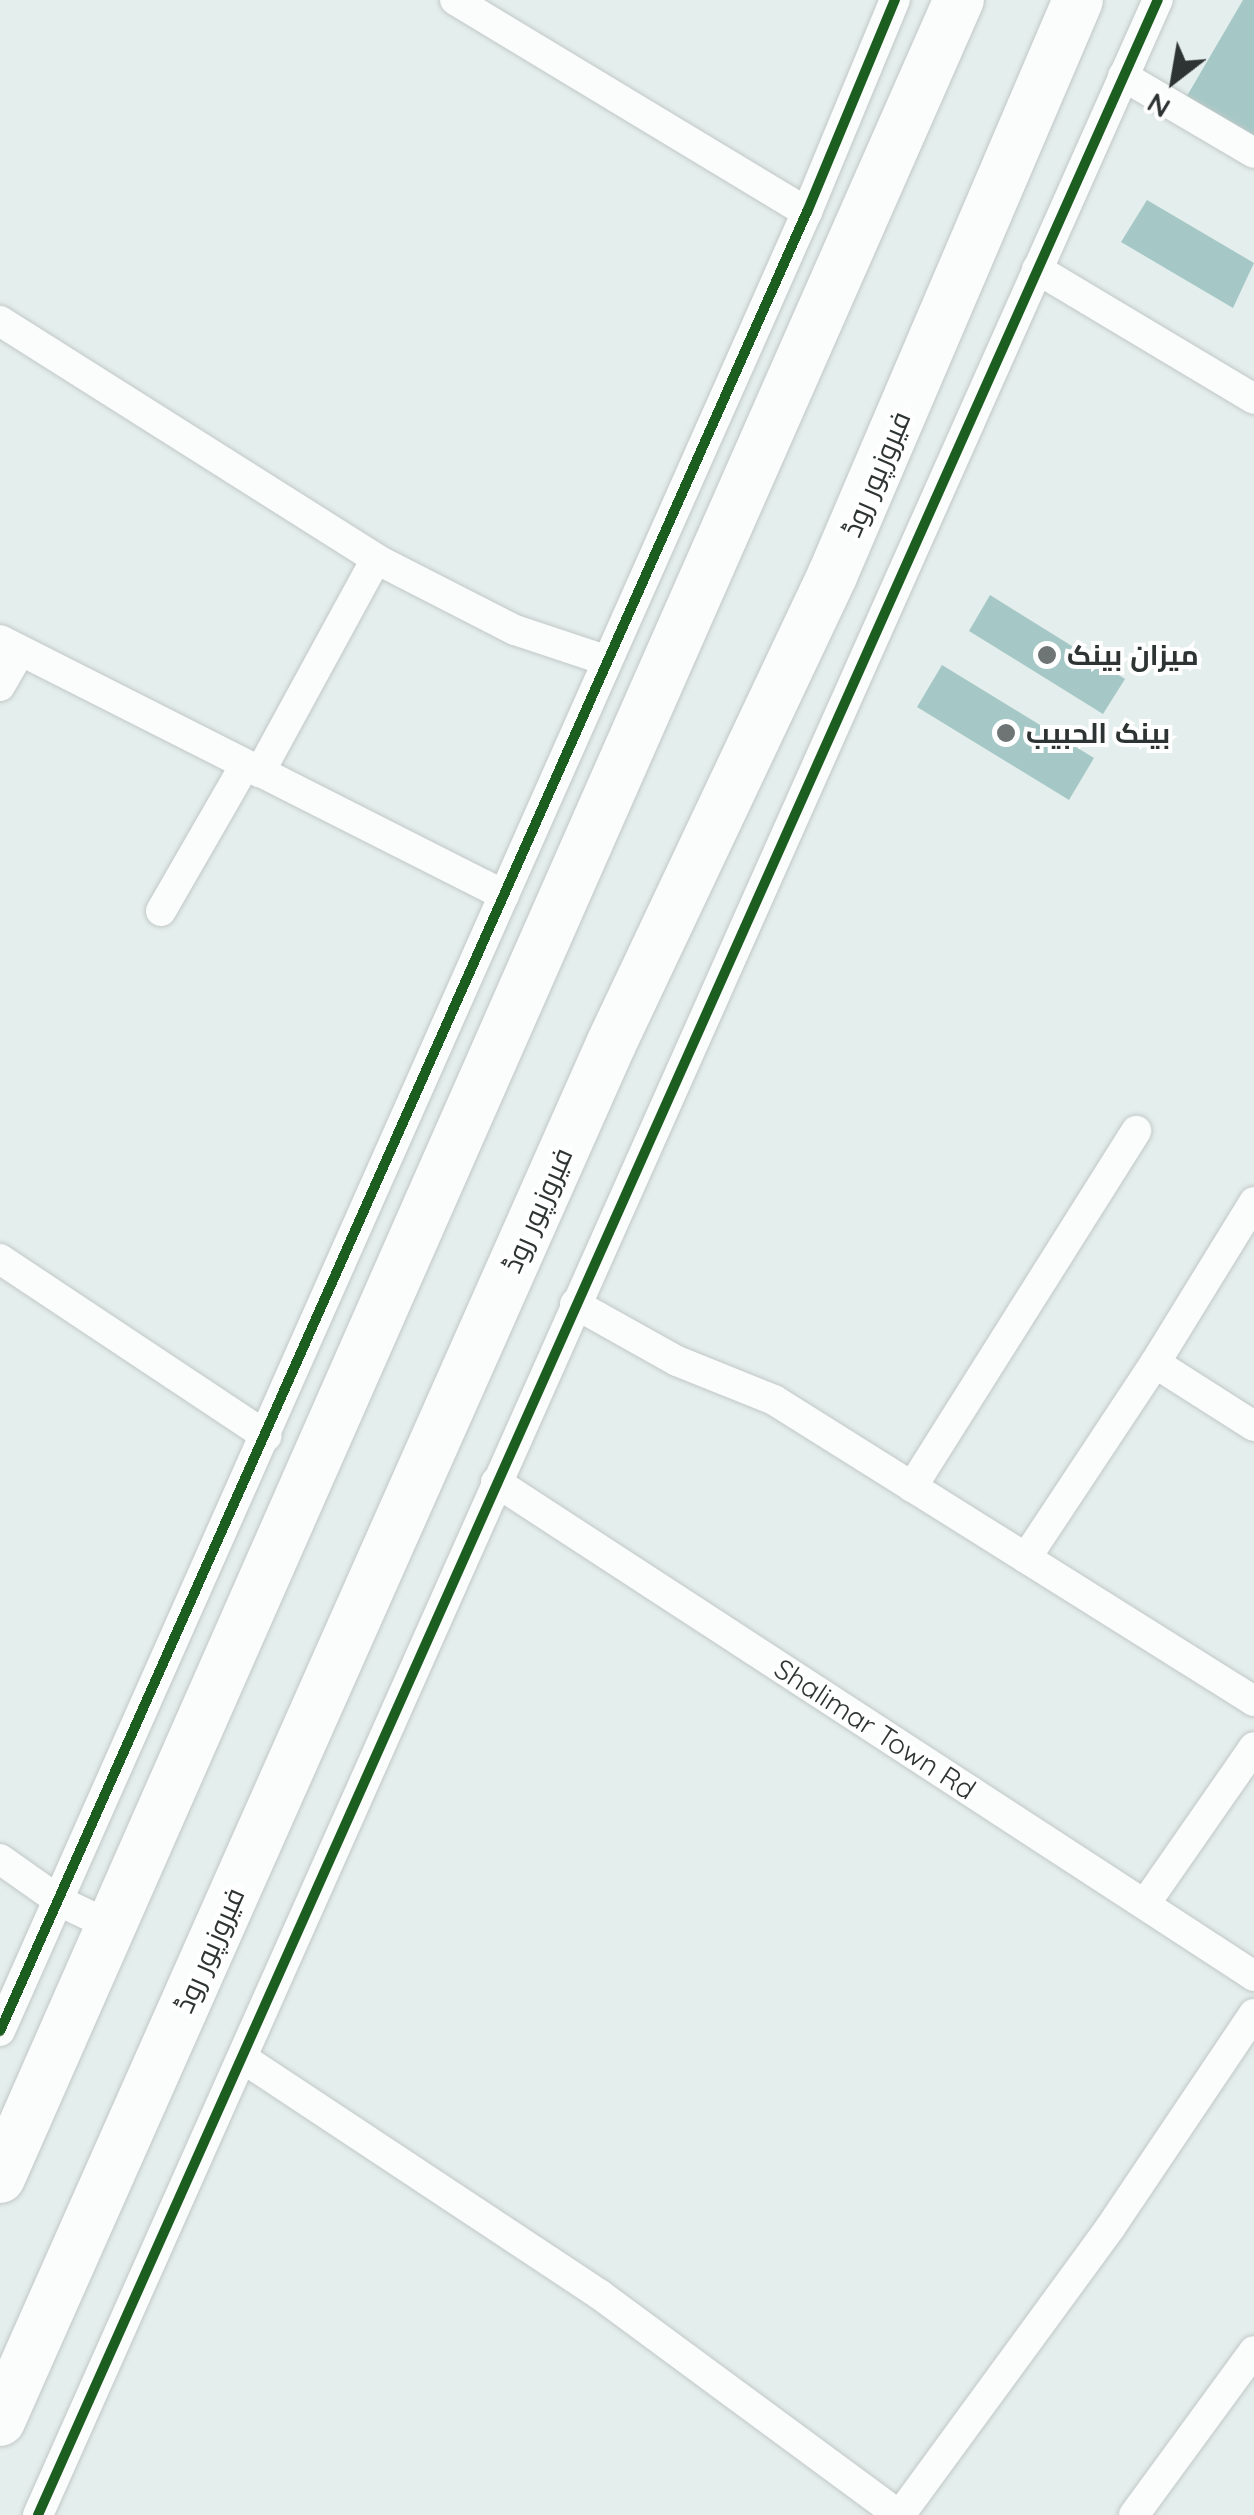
<!DOCTYPE html>
<html>
<head>
<meta charset="utf-8">
<style>
  body { margin:0 }
  #map { position:relative; width:1254px; height:2515px; overflow:hidden; background:#e4eeec; font-family:Quicksand,Cairo,sans-serif }
  div>[style] { position:absolute }
  [style*='--x'] { left:calc(var(--x)*1px); top:calc(var(--y)*1px); width:calc(var(--w)*1px); rotate:calc(var(--a)*1deg) }
  .building>* { inset:0; background:#a5c8c7 }
  .roads { filter:drop-shadow(0 0 2px #c1c8c7) drop-shadow(0 0 2px #c1c8c7) }
  .minor>* { height:30px; margin:-15px; padding:0 15px; transform-origin:15px; border-radius:15px; background:#fbfcfc }
  .trunk>* { height:50px; margin:-25px; padding:0 25px; transform-origin:25px; border-radius:25px; background:#fbfcfc }
  .cycleway>* { height:10px; margin:-5px; padding:0 5px; transform-origin:5px; border-radius:5px; background:#1b5e20 }
  .dots>* { width:28px; height:28px; translate:-50% -50%; box-sizing:border-box; border:5px solid #fff; border-radius:50% }
  span { translate:-50% -50%; white-space:nowrap; text-align:center; line-height:1.15; -webkit-text-stroke:8px #fff; paint-order:stroke }
  .street-label { font-size:28px; color:#2e3433 }
  .poi-label { font-size:28px; color:#2e3433; font-weight:700 }
  .left { translate:0 -50%; text-align:left }
  .north { position:absolute; left:1124px; top:30px; width:100px; height:100px; -webkit-text-stroke:8px #fff; paint-order:stroke; rotate:211deg; font-size:28px; font-weight:700; line-height:40px; text-align:center; color:#2e3433 }
  .north::after { content:''; display:block; margin:auto; width:35px; height:45px; background:#2e3433; clip-path:polygon(50% 0,100% 100%,50% 72%,0 100%) }
</style>
</head>
<body>
<div id="map">
  <div class="building">
    <i style="clip-path:polygon(1243px 0,1254px 0,1254px 139px,1184px 101px)"></i>
    <i style="clip-path:polygon(1147px 200px,1254px 263px,1233px 308px,1121px 242px)"></i>
    <i style="clip-path:polygon(990px 595px,1125px 679px,1103px 714px,969px 631px)"></i>
    <i style="clip-path:polygon(942px 665px,1094px 758px,1069px 800px,917px 707px)"></i>
  </div>
  <div class="roads">
    <div class="minor">
      <i style="--x:455;--y:0;--w:411;--a:31.1"></i>
      <i style="--x:1123;--y:76;--w:152;--a:30.4"></i>
      <i style="--x:1037;--y:269;--w:253;--a:30.9"></i>
      <i style="--x:0;--y:321;--w:445;--a:32.3"></i>
      <i style="--x:376;--y:559;--w:243;--a:118.6"></i>
      <i style="--x:376;--y:559;--w:156;--a:27.1"></i>
      <i style="--x:515;--y:630;--w:95;--a:18.4"></i>
      <i style="--x:0;--y:640;--w:565;--a:26.84"></i>
      <i style="--x:0;--y:686;--w:39;--a:-60"></i>
      <i style="--x:161;--y:911;--w:168;--a:-60.1"></i>
      <i style="--x:0;--y:1259;--w:320;--a:33.6"></i>
      <i style="--x:575;--y:1304;--w:117;--a:29.2"></i>
      <i style="--x:677;--y:1361;--w:105;--a:21.9"></i>
      <i style="--x:774;--y:1400;--w:297;--a:32.1"></i>
      <i style="--x:1026;--y:1558;--w:234;--a:-56.5"></i>
      <i style="--x:1155;--y:1363;--w:117;--a:32.5"></i>
      <i style="--x:1155;--y:1363;--w:189;--a:-58.4"></i>
      <i style="--x:496;--y:1482;--w:905;--a:33.09"></i>
      <i style="--x:912;--y:1487;--w:421;--a:-57.8"></i>
      <i style="--x:1026;--y:1558;--w:269;--a:32.1"></i>
      <i style="--x:0;--y:1859;--w:75;--a:35.2"></i>
      <i style="--x:61;--y:1902;--w:51;--a:25.6"></i>
      <i style="--x:1145;--y:1904;--w:191;--a:-55.2"></i>
      <i style="--x:0;--y:2031;--w:1990;--a:-66.08"></i>
      <i style="--x:807;--y:212;--w:230;--a:-67.5"></i>
      <i style="--x:244;--y:2059;--w:426;--a:33.5"></i>
      <i style="--x:599;--y:2294;--w:373;--a:36.4"></i>
      <i style="--x:38;--y:2515;--w:2753;--a:-66"></i>
      <i style="--x:900;--y:2515;--w:356;--a:-53.8"></i>
      <i style="--x:1110;--y:2228;--w:258;--a:-56.1"></i>
      <i style="--x:1134;--y:2515;--w:203;--a:-53.8"></i>
    </div>
    <div class="trunk">
      <i style="--x:0;--y:2178;--w:2380;--a:-66.24"></i>
      <i style="--x:0;--y:2421;--w:1506;--a:-66.07"></i>
      <i style="--x:611;--y:1044;--w:518;--a:-64.72"></i>
      <i style="--x:832;--y:576;--w:626;--a:-66.87"></i>
    </div>
  </div>
  <div class="cycleway">
    <i style="--x:0;--y:2031;--w:1990;--a:-66.08"></i>
    <i style="--x:807;--y:212;--w:230;--a:-67.5"></i>
    <i style="--x:38;--y:2515;--w:2753;--a:-66"></i>
  </div>
  <div class="dots">
    <i style="left:1047px;top:655px;background:#6e7574"></i>
    <i style="left:1006px;top:733px;background:#6e7574"></i>
  </div>
  <div class="street-label">
    <span style="left:876px;top:474px;rotate:-67deg">فیروزپور روڈ</span>
    <span style="left:537px;top:1210px;rotate:-66deg">فیروزپور روڈ</span>
    <span style="left:875px;top:1729px;rotate:33deg">Shalimar Town Rd</span>
    <span style="left:209px;top:1950px;rotate:-66deg">فیروزپور روڈ</span>
  </div>
  <div class="poi-label">
    <span class="left" style="left:1067px;top:655px">میزان بینک</span>
    <span class="left" style="left:1026px;top:733px">بينک الحبيب</span>
  </div>
  <div class="north">N</div>
</div>
</body>
</html>
